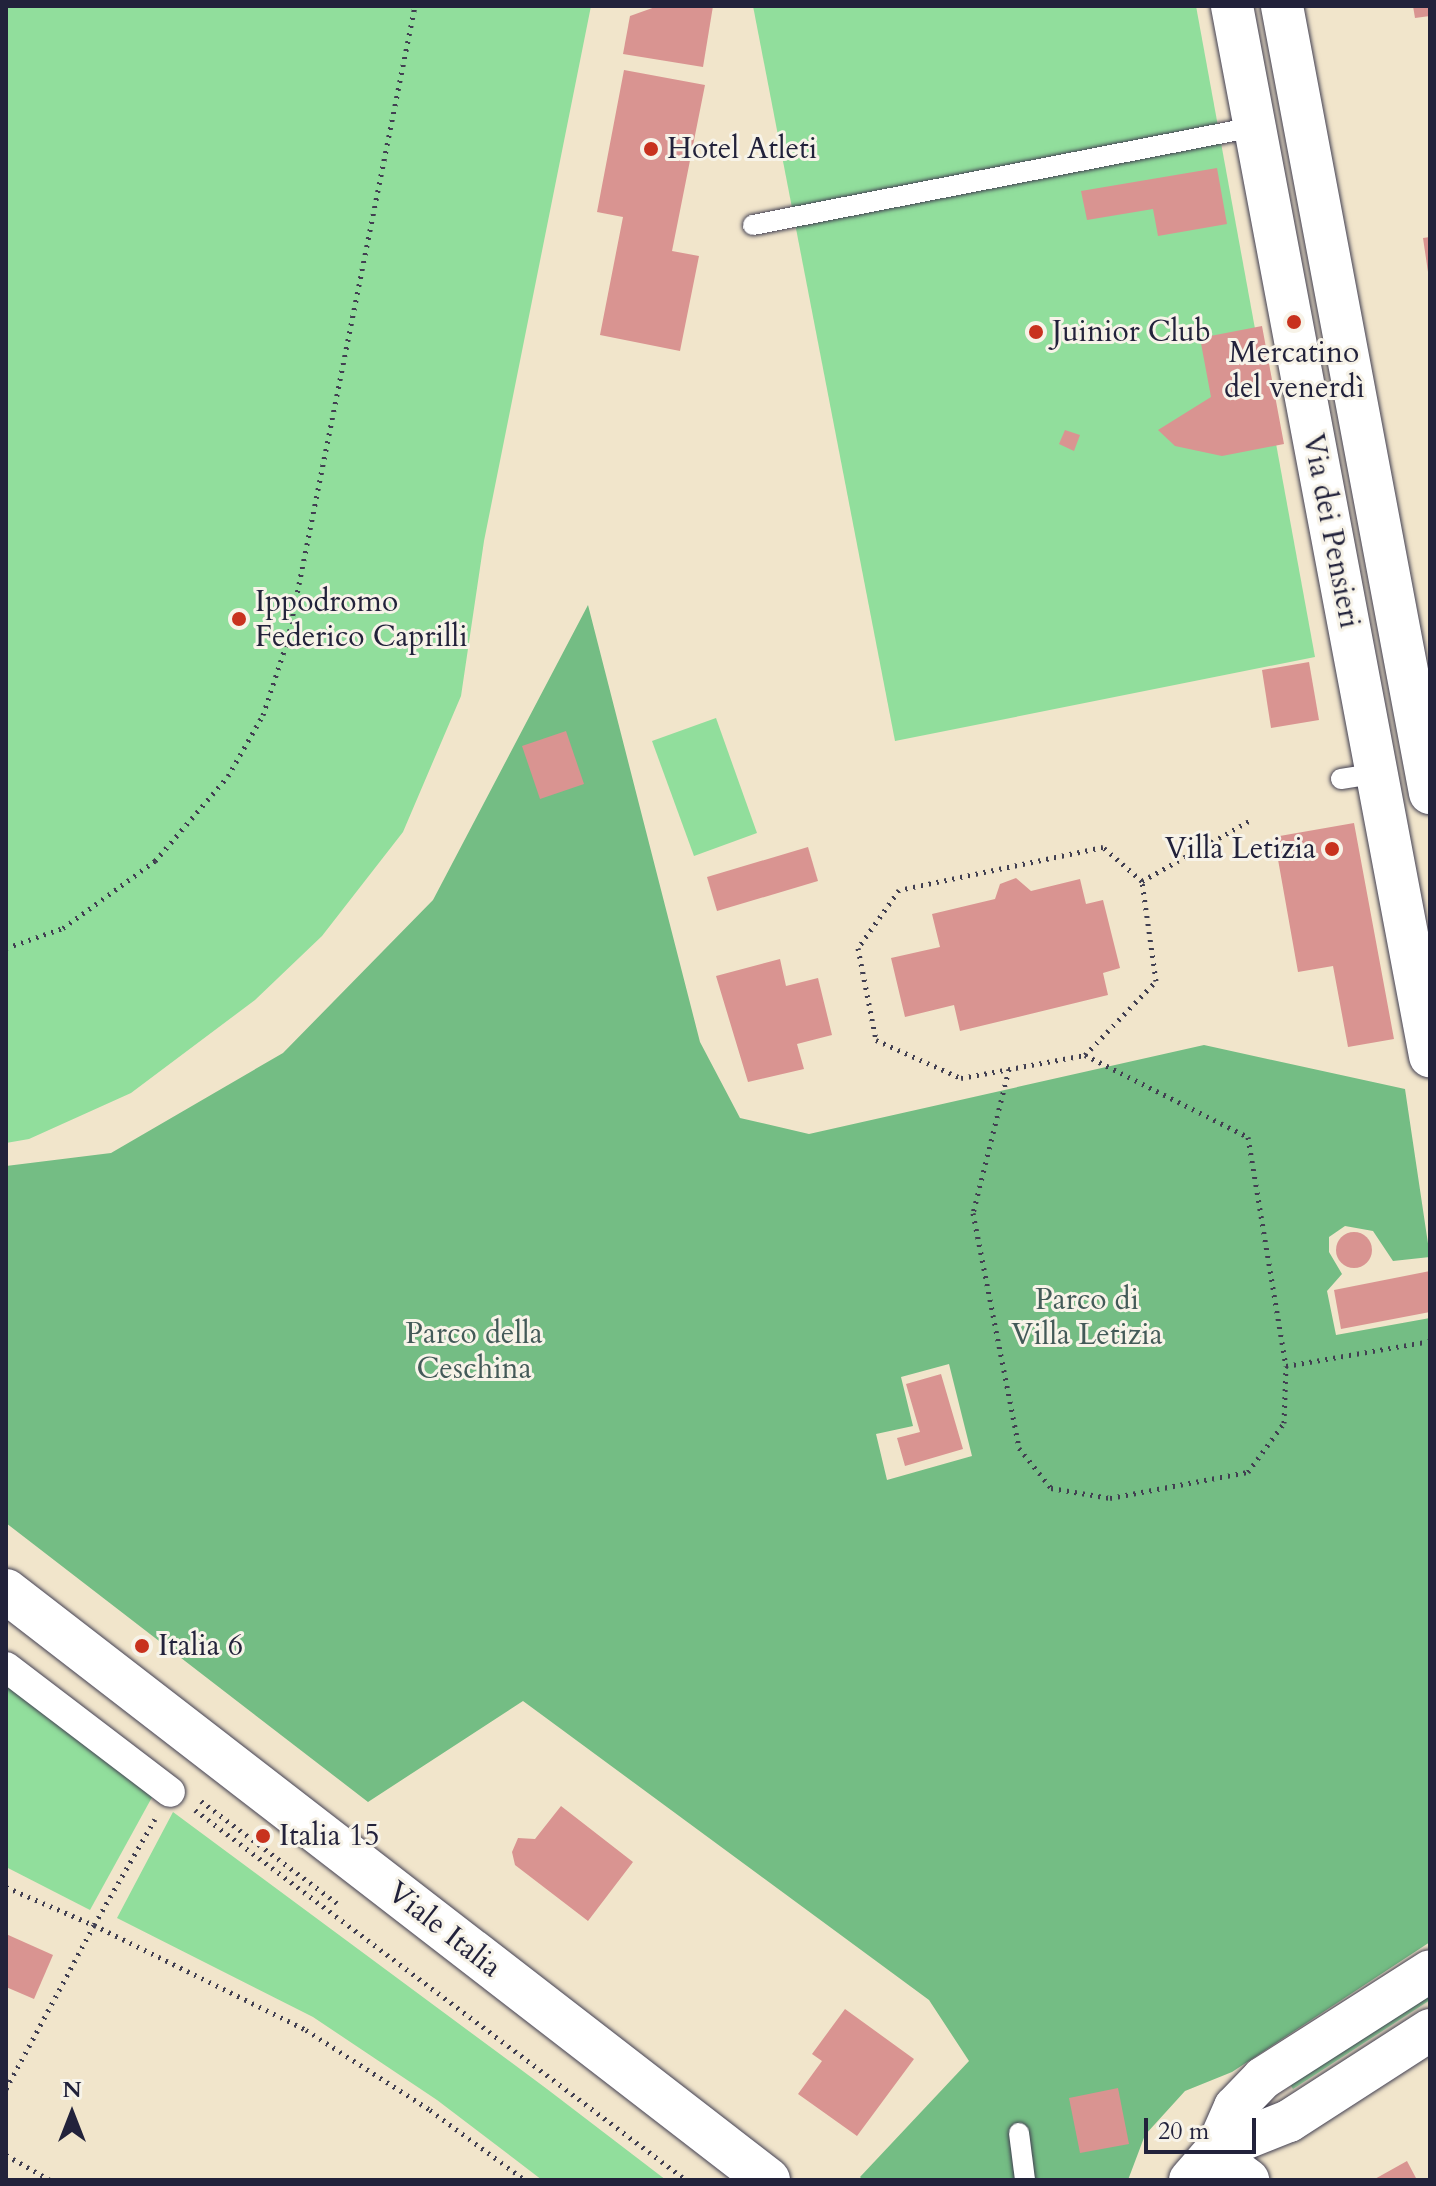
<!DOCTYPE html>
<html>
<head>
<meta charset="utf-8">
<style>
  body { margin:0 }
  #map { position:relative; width:1436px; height:2186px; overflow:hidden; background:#f1e5cb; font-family:Cardo,serif }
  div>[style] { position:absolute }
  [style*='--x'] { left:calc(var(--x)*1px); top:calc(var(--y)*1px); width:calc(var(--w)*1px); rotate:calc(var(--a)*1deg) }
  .green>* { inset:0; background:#91de9c }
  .forest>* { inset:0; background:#74bd84 }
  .building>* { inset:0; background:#d99491 }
  .round { border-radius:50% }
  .path>* { height:5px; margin-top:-2.5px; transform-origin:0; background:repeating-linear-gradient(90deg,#413f51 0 2px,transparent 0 8px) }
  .roads { filter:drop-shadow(0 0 2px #413f51) drop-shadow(0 0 2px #413f51) }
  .service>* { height:20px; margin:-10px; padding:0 10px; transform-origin:10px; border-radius:10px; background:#fff }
  .pedestrian>* { height:30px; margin:-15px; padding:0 15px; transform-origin:15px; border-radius:15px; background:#fff }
  .minor>* { height:42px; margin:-21px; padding:0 21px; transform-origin:21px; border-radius:21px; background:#fff }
  .secondary>* { height:44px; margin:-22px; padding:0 22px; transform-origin:22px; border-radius:22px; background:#fff }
  .dots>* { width:22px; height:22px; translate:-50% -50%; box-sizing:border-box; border:4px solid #f7f3e8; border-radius:50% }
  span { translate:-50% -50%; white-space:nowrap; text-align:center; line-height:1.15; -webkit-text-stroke:6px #f7f3e8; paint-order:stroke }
  .poi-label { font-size:30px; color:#22223b }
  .left { translate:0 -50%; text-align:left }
  .right { translate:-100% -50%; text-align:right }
  .street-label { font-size:30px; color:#22223b }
  .park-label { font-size:30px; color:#435a58 }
  .frame { position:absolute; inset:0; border:8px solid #22223b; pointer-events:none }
  .north { position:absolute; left:32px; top:2074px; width:80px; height:80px; -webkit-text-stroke:6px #f7f3e8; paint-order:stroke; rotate:0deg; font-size:22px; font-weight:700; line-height:32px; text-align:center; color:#22223b }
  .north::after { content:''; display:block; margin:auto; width:28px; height:36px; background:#22223b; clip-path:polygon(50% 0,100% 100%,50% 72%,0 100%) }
  .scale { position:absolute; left:1144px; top:2118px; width:112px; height:36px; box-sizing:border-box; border:4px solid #22223b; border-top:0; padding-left:10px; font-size:24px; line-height:28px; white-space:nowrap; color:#22223b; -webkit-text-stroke:6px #f7f3e8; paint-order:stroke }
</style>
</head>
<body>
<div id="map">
  <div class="green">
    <i style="clip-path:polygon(6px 6px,591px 6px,484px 541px,461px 696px,403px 832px,322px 936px,255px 1000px,131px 1093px,29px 1139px,6px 1143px)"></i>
    <i style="clip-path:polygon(753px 6px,1196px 6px,1315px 657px,895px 741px)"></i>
    <i style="clip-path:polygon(716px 718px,757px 833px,694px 856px,652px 741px)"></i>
    <i style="clip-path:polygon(6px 1678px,156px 1790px,90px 1910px,6px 1867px)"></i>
    <i style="clip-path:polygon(173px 1812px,547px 2089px,666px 2180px,542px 2180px,437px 2100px,313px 2017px,117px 1918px)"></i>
    <i style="clip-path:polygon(1430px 1993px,1430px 2000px,1293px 2089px,1290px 2084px)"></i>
  </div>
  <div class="forest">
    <i style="clip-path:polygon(evenodd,588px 605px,700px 1042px,740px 1118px,809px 1134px,1204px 1045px,1405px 1089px,1430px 1257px,1393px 1261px,1373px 1231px,1345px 1226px,1329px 1237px,1329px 1252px,1342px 1274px,1327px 1291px,1336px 1335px,1430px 1318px,1430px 1942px,1232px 2072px,1185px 2091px,1145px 2135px,1128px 2180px,863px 2180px,860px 2177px,969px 2061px,929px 2000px,523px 1701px,368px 1802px,6px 1523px,6px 1166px,111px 1153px,283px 1053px,433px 900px,588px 605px,949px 1364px,972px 1456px,887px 1480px,876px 1434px,913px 1426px,901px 1377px,949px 1364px)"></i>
  </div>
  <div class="building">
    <i style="clip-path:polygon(658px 6px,713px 6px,703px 67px,623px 54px,630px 16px)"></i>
    <i style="clip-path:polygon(1413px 6px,1430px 6px,1430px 16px,1415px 18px)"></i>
    <i style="clip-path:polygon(624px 70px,705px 85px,672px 251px,699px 256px,680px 351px,600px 335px,623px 217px,597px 212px)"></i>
    <i style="clip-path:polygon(1217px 168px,1227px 224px,1158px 236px,1153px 209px,1087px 220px,1081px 191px)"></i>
    <i style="clip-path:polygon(1430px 237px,1430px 272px,1428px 272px,1423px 238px)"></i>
    <i style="clip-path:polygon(1262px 326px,1284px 444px,1222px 456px,1175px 446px,1158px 430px,1211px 397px,1200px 338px)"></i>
    <i style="clip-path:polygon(1065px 430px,1080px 435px,1074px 451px,1059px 444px)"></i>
    <i style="clip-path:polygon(1309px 662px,1319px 720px,1271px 728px,1262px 670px)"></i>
    <i style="clip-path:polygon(566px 731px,584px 784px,540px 799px,522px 746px)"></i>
    <i style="clip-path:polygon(1354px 823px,1394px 1039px,1348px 1047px,1333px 966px,1298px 972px,1274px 837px)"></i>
    <i style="clip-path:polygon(808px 847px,818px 881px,717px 911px,707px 877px)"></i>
    <i style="clip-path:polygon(1016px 878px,1031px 891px,1080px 879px,1086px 904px,1103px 900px,1120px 968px,1103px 973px,1108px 995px,960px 1031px,954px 1005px,905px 1017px,891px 958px,940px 947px,932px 914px,995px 899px,1000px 884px)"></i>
    <i style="clip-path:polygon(780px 959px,786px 986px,818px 978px,832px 1035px,797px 1044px,804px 1069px,748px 1082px,716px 976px)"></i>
    <i class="round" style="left:1336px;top:1232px;width:36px;height:36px"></i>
    <i style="clip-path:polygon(1430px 1271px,1430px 1312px,1341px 1329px,1334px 1290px)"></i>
    <i style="clip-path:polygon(941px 1374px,963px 1449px,905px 1466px,897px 1438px,920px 1432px,906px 1384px)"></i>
    <i style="clip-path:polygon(561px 1806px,633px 1862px,588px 1921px,515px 1865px,512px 1852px,518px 1838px,535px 1839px)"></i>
    <i style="clip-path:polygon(6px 1934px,53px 1955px,34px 1999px,6px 1987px)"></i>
    <i style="clip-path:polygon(845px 2009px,914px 2059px,857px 2136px,798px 2094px,822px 2061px,812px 2054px)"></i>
    <i style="clip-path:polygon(1118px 2088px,1129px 2144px,1080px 2153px,1069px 2098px)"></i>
    <i style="clip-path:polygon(1407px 2161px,1417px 2180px,1373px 2180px)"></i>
  </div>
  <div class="path">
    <i style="--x:1142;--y:881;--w:52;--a:-138.9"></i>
    <i style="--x:1103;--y:847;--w:208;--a:168.1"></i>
    <i style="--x:899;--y:890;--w:71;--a:125.3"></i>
    <i style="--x:858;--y:948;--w:94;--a:78.9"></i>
    <i style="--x:876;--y:1040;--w:93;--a:24.1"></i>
    <i style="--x:961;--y:1078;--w:126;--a:-10.5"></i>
    <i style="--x:1085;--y:1055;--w:103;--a:-46.2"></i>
    <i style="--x:1156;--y:981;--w:101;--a:-98"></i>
    <i style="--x:1142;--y:881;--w:123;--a:-29.3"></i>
    <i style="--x:6;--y:948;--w:60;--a:-19.3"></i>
    <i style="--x:63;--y:928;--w:114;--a:-36.1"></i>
    <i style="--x:155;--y:861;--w:112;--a:-49.3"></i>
    <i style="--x:228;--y:776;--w:70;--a:-60.2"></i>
    <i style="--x:263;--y:715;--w:80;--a:-71.8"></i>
    <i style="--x:288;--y:639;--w:646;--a:-78.66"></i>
    <i style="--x:1085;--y:1055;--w:182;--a:26.7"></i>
    <i style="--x:1248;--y:1137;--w:232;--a:80.6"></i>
    <i style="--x:1286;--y:1366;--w:146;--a:-9.8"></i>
    <i style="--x:1009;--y:1069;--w:148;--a:104"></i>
    <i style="--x:973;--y:1213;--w:239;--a:78.9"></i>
    <i style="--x:1019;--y:1448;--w:51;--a:51.3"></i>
    <i style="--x:1051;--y:1488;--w:60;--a:9.6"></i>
    <i style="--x:1110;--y:1498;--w:140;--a:-10.7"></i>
    <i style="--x:1248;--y:1472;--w:61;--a:-53.7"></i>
    <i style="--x:1284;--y:1423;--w:57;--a:-88"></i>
    <i style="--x:201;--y:1801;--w:170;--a:36.9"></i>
    <i style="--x:195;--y:1810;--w:615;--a:37"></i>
    <i style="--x:155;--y:1819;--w:122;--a:119.9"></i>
    <i style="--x:94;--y:1925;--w:237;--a:26.3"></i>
    <i style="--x:306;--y:2030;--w:148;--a:32.8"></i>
    <i style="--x:430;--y:2110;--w:118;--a:36.4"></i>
    <i style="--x:6;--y:1887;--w:96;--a:23.4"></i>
    <i style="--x:94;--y:1925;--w:186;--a:118.2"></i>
    <i style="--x:6;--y:2155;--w:51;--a:29.6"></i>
  </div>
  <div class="roads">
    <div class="service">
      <i style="--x:753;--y:225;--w:510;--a:-11.07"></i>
      <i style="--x:1341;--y:779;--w:36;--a:-9"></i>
      <i style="--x:1019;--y:2133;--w:47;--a:82.7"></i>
    </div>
    <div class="pedestrian">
      <i style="--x:6;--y:1667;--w:206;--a:37.3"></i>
    </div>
    <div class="minor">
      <i style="--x:1232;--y:6;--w:1069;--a:79.32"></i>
      <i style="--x:1282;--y:6;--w:801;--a:79.35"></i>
      <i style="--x:1216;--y:2150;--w:79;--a:-21.7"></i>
      <i style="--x:1289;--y:2121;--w:168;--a:-32.8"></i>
      <i style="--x:1213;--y:2154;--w:44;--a:36.6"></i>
      <i style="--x:1190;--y:2180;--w:40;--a:-49"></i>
      <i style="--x:1216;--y:2150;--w:47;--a:-66.2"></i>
      <i style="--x:1235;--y:2107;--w:40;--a:-46"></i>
      <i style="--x:1263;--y:2078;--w:198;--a:-32.6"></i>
    </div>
    <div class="secondary">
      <i style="--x:6;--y:1591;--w:963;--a:37.7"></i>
    </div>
  </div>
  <div class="dots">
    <i style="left:651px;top:149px;background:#c8321e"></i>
    <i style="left:1294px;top:322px;background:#c8321e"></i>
    <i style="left:1036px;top:332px;background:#c8321e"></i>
    <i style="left:239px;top:619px;background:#c8321e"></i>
    <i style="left:1332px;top:849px;background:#c8321e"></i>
    <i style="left:142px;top:1646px;background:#c8321e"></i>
    <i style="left:263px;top:1836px;background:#c8321e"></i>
  </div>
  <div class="poi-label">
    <span class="left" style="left:667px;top:149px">Hotel Atleti</span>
    <span class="left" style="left:1052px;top:332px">Juinior Club</span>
    <span style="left:1294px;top:370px">Mercatino<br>del venerdì</span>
    <span class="left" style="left:255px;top:619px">Ippodromo<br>Federico Caprilli</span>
    <span class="right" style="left:1316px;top:849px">Villa Letizia</span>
    <span class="left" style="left:158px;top:1646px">Italia 6</span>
    <span class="left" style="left:279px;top:1836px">Italia 15</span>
  </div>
  <div class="street-label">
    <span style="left:1331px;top:531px;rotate:79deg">Via dei Pensieri</span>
    <span style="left:444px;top:1930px;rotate:38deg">Viale Italia</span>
  </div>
  <div class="park-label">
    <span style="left:1087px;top:1317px">Parco di<br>Villa Letizia</span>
    <span style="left:474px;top:1351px">Parco della<br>Ceschina</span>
  </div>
  <div class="frame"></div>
  <div class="north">N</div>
  <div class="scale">20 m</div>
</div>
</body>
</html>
